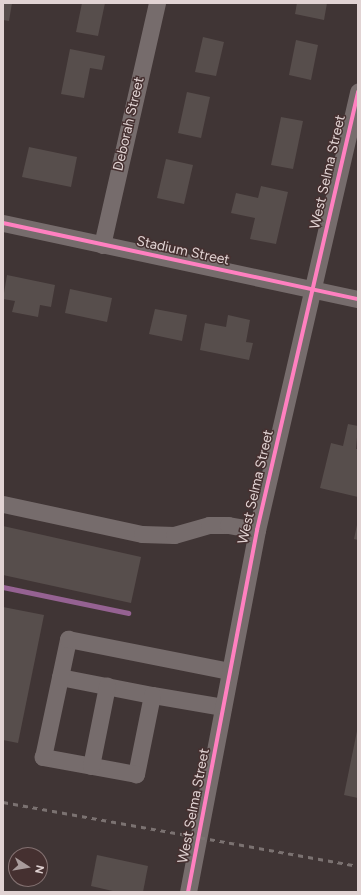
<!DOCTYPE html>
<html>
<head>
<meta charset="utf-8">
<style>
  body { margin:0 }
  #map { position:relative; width:361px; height:895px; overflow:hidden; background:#403535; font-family:Figtree,sans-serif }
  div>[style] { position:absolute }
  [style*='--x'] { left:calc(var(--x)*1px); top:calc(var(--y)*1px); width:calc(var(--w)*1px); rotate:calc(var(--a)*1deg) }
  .stream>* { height:4.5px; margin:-2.25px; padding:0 2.25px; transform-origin:2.25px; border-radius:2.25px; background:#956292 }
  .building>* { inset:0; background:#574e4c }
  .minor>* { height:17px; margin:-8.5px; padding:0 8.5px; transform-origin:8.5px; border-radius:8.5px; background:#766c6c }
  .rail>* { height:3px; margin-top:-1.5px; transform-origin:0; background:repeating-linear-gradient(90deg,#7b7271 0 5px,transparent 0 10px) }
  .cycleway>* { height:4px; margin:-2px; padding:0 2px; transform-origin:2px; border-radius:2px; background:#ff80c0 }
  span { translate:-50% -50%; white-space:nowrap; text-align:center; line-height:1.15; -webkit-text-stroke:3px #453030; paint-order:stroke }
  .street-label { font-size:14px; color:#e1d3d3 }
  .frame { position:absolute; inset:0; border:4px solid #e1d3d3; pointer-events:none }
  .north { position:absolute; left:8px; top:847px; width:40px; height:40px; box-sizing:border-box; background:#453030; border:1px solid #837171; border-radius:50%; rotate:102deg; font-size:11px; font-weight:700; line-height:16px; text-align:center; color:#e1d3d3 }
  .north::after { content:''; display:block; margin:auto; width:14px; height:18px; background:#a99c9c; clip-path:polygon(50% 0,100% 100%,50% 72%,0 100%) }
</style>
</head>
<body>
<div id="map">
  <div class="stream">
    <i style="--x:3;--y:587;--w:128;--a:11.7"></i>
  </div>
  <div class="building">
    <i style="clip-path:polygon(3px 3px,12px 3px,9px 21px,3px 20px)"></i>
    <i style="clip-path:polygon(82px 3px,105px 3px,98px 36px,76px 32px)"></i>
    <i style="clip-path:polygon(297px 3px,327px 3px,324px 20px,295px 14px)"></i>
    <i style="clip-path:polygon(203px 37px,224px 42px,216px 76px,195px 72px)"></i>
    <i style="clip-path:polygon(296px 40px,318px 45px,311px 80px,289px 75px)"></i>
    <i style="clip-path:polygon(70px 49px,105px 56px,102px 70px,90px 68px,84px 98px,61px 94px)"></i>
    <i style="clip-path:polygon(187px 92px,210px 97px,201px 138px,178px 133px)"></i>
    <i style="clip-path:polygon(281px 117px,303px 121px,293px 169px,271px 165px)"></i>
    <i style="clip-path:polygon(29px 147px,77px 157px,71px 187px,22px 177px)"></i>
    <i style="clip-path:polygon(166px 159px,193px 165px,184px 204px,157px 198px)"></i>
    <i style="clip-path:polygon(261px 186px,288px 192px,276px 244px,250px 239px,255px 218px,231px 213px,236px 193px,258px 198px)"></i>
    <i style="clip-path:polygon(7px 275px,55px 285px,51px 307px,40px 305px,38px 317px,12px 312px,15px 301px,3px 299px)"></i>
    <i style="clip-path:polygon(70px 289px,112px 298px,107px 322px,65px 313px)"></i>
    <i style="clip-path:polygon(155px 309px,187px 315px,182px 341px,149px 334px)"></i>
    <i style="clip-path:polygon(228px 315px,250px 320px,246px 342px,253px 343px,249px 360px,200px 350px,205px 323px,226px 327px)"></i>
    <i style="clip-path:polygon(348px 424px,358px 426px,356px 449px,358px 449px,358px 497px,320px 488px,331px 443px,343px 446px)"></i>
    <i style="clip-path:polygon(357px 525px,358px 525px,358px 540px,354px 539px)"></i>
    <i style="clip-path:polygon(3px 526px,141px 557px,131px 603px,3px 575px)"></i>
    <i style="clip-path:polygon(3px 607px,44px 615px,18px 743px,3px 740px)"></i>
    <i style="clip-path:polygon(357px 731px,358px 731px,358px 798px,344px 795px)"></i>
    <i style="clip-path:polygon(97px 855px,148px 866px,143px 892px,117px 892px,91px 886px)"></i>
  </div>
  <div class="minor">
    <i style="--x:3;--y:223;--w:363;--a:12.1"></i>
    <i style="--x:102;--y:245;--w:248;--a:-77.2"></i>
    <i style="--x:3;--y:504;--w:142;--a:12.2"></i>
    <i style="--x:142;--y:534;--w:32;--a:2"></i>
    <i style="--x:174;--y:535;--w:36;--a:-16"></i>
    <i style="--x:209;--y:525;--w:19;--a:0"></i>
    <i style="--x:228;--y:525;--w:29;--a:10"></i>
    <i style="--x:60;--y:677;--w:94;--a:11.1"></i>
    <i style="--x:223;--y:707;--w:72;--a:-170.4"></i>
    <i style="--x:152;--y:695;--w:81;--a:101.4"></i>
    <i style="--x:136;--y:774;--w:95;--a:-169.6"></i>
    <i style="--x:43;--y:757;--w:121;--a:-78"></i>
    <i style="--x:68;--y:639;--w:165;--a:11.2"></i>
    <i style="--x:91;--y:766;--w:82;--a:-78.7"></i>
    <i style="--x:188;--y:892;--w:369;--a:-79.2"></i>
    <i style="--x:257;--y:530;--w:450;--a:-77"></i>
  </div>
  <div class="rail">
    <i style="--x:3;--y:802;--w:361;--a:10.2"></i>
  </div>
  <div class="cycleway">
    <i style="--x:3;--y:223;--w:363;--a:12.1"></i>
    <i style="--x:188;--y:892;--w:369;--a:-79.2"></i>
    <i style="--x:257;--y:530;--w:450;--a:-77"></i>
  </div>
  <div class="street-label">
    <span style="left:129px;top:124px;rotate:-77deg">Deborah Street</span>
    <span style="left:328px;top:172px;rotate:-77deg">West Selma Street</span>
    <span style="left:183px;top:251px;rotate:12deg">Stadium Street</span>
    <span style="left:256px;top:487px;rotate:-77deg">West Selma Street</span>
    <span style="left:194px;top:806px;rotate:-79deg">West Selma Street</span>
  </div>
  <div class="frame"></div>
  <div class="north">N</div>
</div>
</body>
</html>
